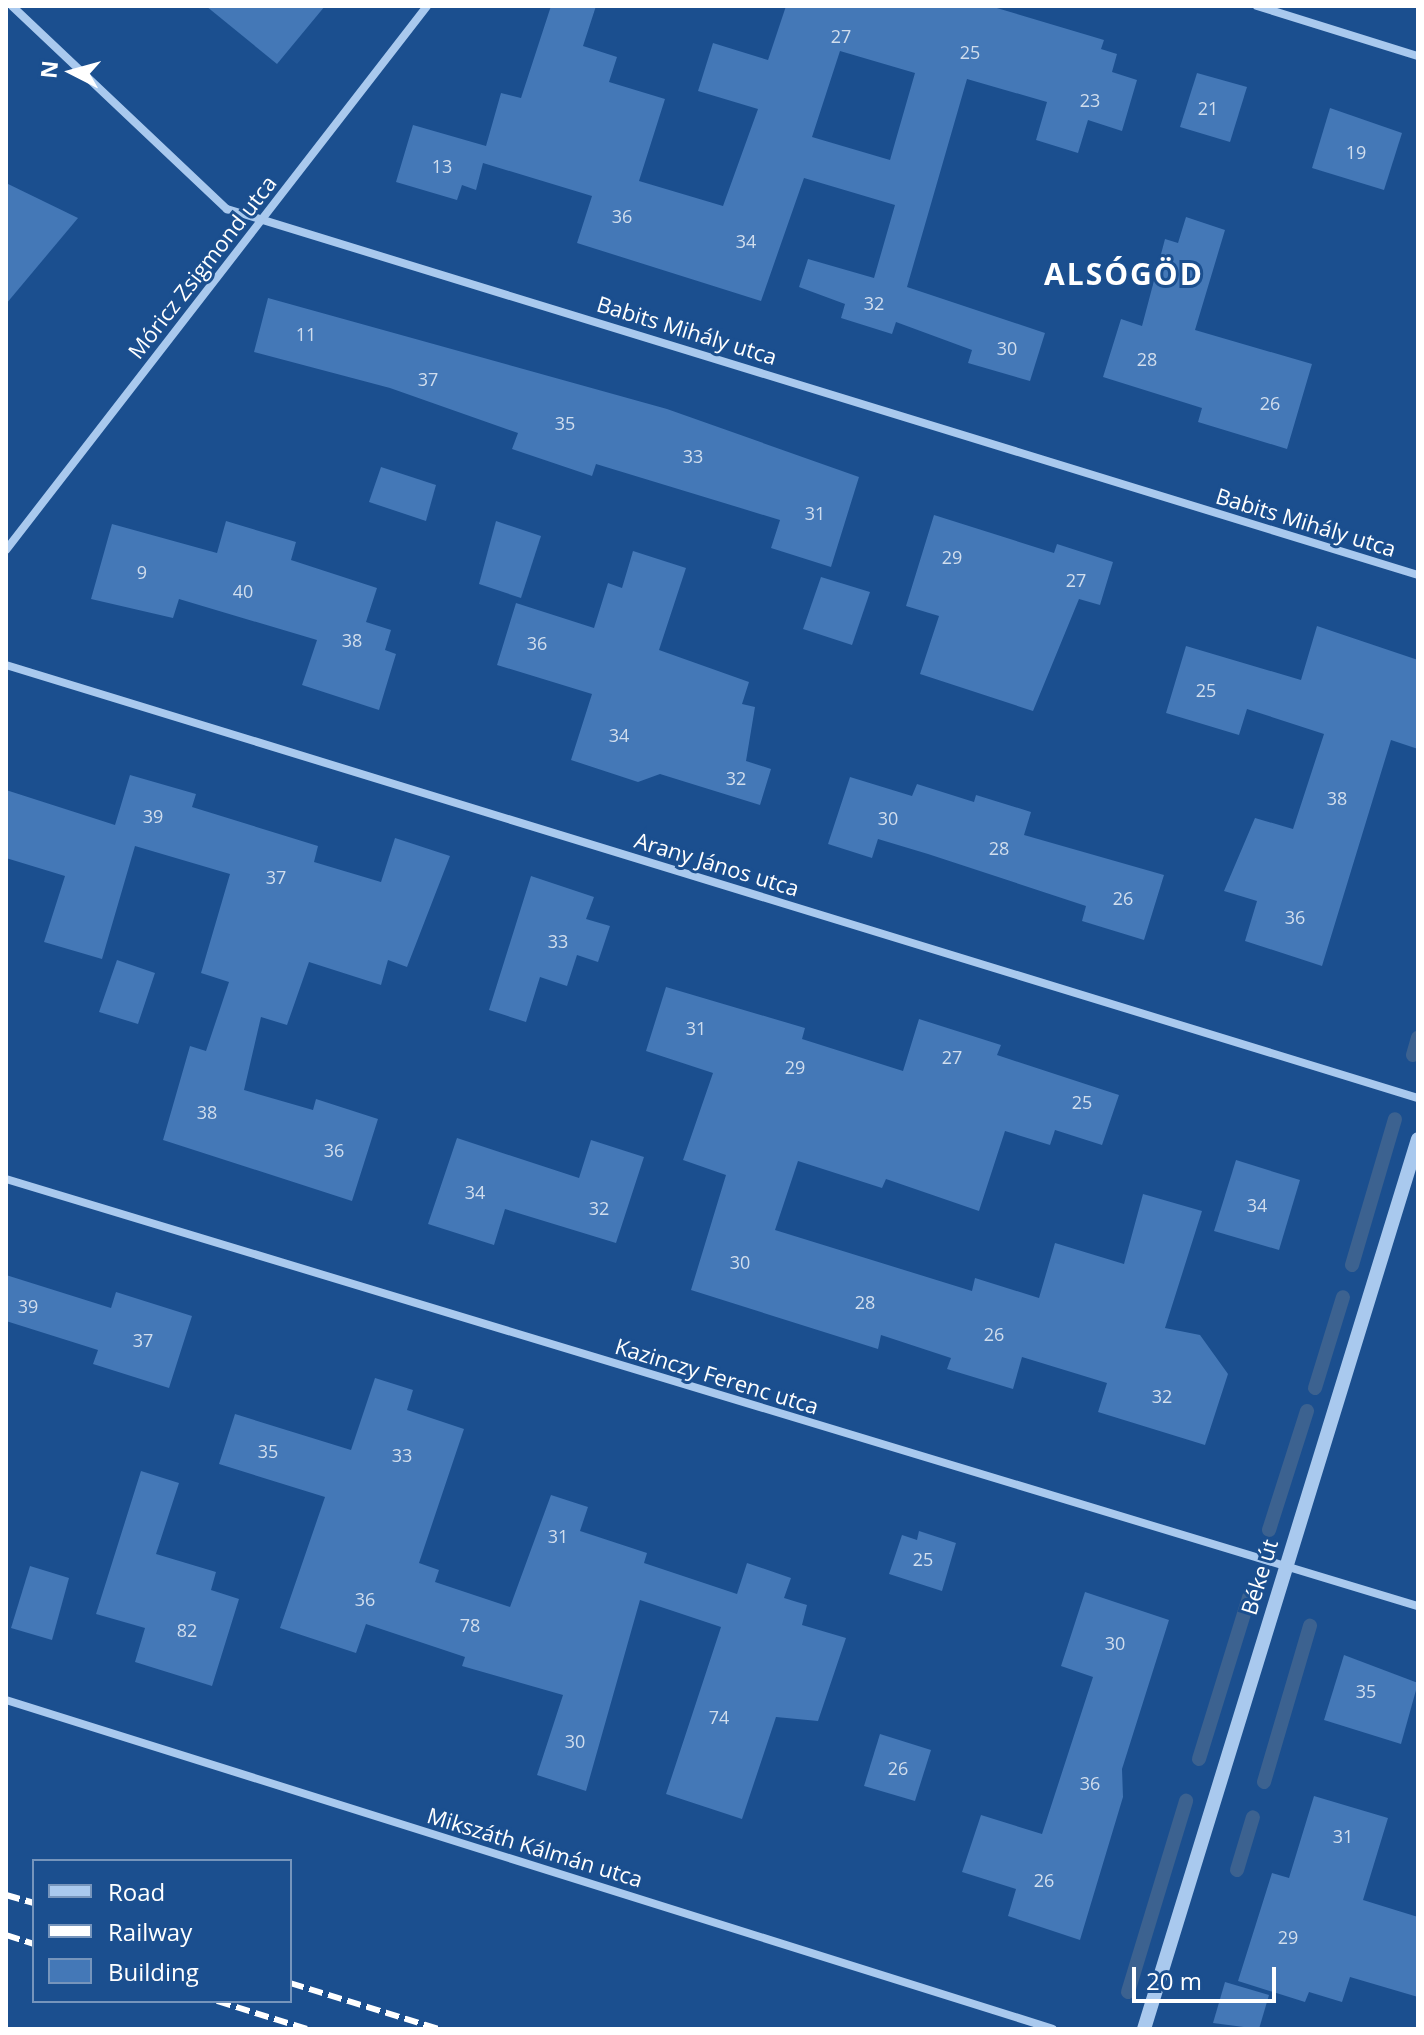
<!DOCTYPE html>
<html>
<head>
<meta charset="utf-8">
<style>
  body { margin:0 }
  #map { position:relative; width:1424px; height:2035px; overflow:hidden; background:#1b4f8f; font-family:"Open Sans",sans-serif }
  div>[style] { position:absolute }
  [style*='--x'] { left:calc(var(--x)*1px); top:calc(var(--y)*1px); width:calc(var(--w)*1px); rotate:calc(var(--a)*1deg) }
  .stream>* { height:14px; margin:-7px; padding:0 7px; transform-origin:7px; border-radius:7px; background:#3c6290 }
  .building>* { inset:0; background:#4478b7 }
  .minor>* { height:8px; margin:-4px; padding:0 4px; transform-origin:4px; border-radius:4px; background:#a9c9ee }
  .tertiary>* { height:14px; margin:-7px; padding:0 7px; transform-origin:7px; border-radius:7px; background:#a9c9ee }
  .rail>* { height:6px; margin-top:-3px; transform-origin:0; background:repeating-linear-gradient(90deg,#fff 0 14px,transparent 0 20px) }
  span { translate:-50% -50%; white-space:nowrap; text-align:center; line-height:1.15; -webkit-text-stroke:6px #1b4f8f; paint-order:stroke }
  .number-label { font-size:18px; color:#d0dded }
  .number-label span { -webkit-text-stroke-width:0 }
  .street-label { font-size:22px; color:#fff }
  .district-label { font-size:30px; color:#fff; font-weight:700; letter-spacing:2px }
  .frame { position:absolute; inset:0; border:8px solid #fff; pointer-events:none }
  .legend { position:absolute; left:32px; top:1859px; width:260px; height:144px; box-sizing:border-box; background:#1b4f8f; border:2px solid #7695bc; margin:0; padding:10px 14px; list-style:none; font-size:24px; color:#fff }
  .legend li { display:flex; align-items:center; gap:16px; height:40px }
  .legend b { width:40px; border:2px solid #7695bc }
  .north { position:absolute; left:32px; top:32px; width:80px; height:80px; -webkit-text-stroke:6px #1b4f8f; paint-order:stroke; rotate:276deg; font-size:22px; font-weight:700; line-height:32px; text-align:center; color:#fff }
  .north::after { content:''; display:block; margin:auto; width:28px; height:36px; background:#fff; clip-path:polygon(50% 0,100% 100%,50% 72%,0 100%) }
  .scale { position:absolute; left:1132px; top:1967px; width:144px; height:36px; box-sizing:border-box; border:4px solid #fff; border-top:0; padding-left:10px; font-size:24px; line-height:28px; white-space:nowrap; color:#fff; -webkit-text-stroke:6px #1b4f8f; paint-order:stroke }
</style>
</head>
<body>
<div id="map">
  <div class="stream">
    <i style="--x:1413;--y:1055;--w:18;--a:-74"></i>
    <i style="--x:1352;--y:1265;--w:152;--a:-73.6"></i>
    <i style="--x:1315;--y:1388;--w:95;--a:-72.9"></i>
    <i style="--x:1269;--y:1530;--w:125;--a:-72.3"></i>
    <i style="--x:1199;--y:1759;--w:170;--a:-72.8"></i>
    <i style="--x:1264;--y:1782;--w:163;--a:-73.6"></i>
    <i style="--x:1237;--y:1870;--w:55;--a:-73.2"></i>
    <i style="--x:1128;--y:1992;--w:200;--a:-73.1"></i>
  </div>
  <div class="building">
    <i style="clip-path:polygon(206px 6px,325px 6px,277px 64px)"></i>
    <i style="clip-path:polygon(evenodd,551px 6px,596px 6px,583px 46px,617px 57px,609px 82px,665px 99px,639px 181px,723px 206px,758px 109px,698px 91px,713px 43px,768px 60px,786px 6px,990px 6px,1104px 40px,1101px 49px,1117px 54px,1112px 72px,1137px 80px,1122px 131px,1088px 120px,1078px 153px,1036px 140px,1047px 102px,967px 79px,907px 287px,1045px 333px,1030px 381px,968px 363px,972px 350px,896px 322px,892px 334px,841px 318px,845px 304px,799px 287px,808px 259px,874px 278px,895px 205px,804px 178px,761px 301px,577px 243px,592px 196px,483px 163px,476px 190px,462px 185px,457px 200px,396px 182px,413px 125px,486px 146px,501px 93px,521px 98px,551px 6px,840px 51px,915px 73px,890px 160px,812px 137px,840px 51px)"></i>
    <i style="clip-path:polygon(1197px 73px,1247px 87px,1230px 142px,1180px 127px)"></i>
    <i style="clip-path:polygon(1330px 108px,1402px 133px,1384px 190px,1312px 168px)"></i>
    <i style="clip-path:polygon(6px 183px,78px 218px,6px 304px)"></i>
    <i style="clip-path:polygon(1186px 217px,1225px 230px,1195px 330px,1312px 364px,1287px 449px,1198px 422px,1202px 408px,1103px 377px,1121px 319px,1142px 326px,1165px 239px,1178px 243px)"></i>
    <i style="clip-path:polygon(268px 298px,667px 409px,859px 477px,831px 567px,771px 548px,780px 520px,596px 464px,592px 476px,512px 449px,518px 433px,390px 388px,254px 352px)"></i>
    <i style="clip-path:polygon(381px 467px,436px 485px,426px 521px,369px 502px)"></i>
    <i style="clip-path:polygon(934px 515px,1054px 553px,1057px 544px,1113px 562px,1100px 605px,1079px 599px,1033px 711px,920px 674px,939px 616px,906px 606px)"></i>
    <i style="clip-path:polygon(226px 521px,296px 542px,291px 560px,377px 588px,366px 622px,391px 630px,385px 650px,396px 654px,379px 710px,302px 685px,317px 640px,179px 599px,173px 618px,91px 599px,112px 524px,217px 553px)"></i>
    <i style="clip-path:polygon(496px 521px,541px 536px,521px 598px,479px 584px)"></i>
    <i style="clip-path:polygon(633px 551px,686px 568px,659px 650px,749px 682px,742px 704px,755px 707px,746px 761px,771px 769px,760px 805px,660px 774px,638px 782px,571px 760px,592px 694px,497px 665px,516px 603px,594px 628px,608px 583px,622px 588px)"></i>
    <i style="clip-path:polygon(821px 577px,870px 592px,852px 645px,803px 629px)"></i>
    <i style="clip-path:polygon(1317px 626px,1418px 660px,1418px 749px,1391px 740px,1322px 966px,1245px 941px,1257px 901px,1224px 891px,1255px 818px,1293px 829px,1324px 734px,1247px 709px,1239px 735px,1166px 713px,1186px 646px,1301px 680px)"></i>
    <i style="clip-path:polygon(130px 775px,196px 794px,192px 807px,318px 846px,314px 862px,381px 882px,395px 838px,450px 856px,407px 967px,388px 960px,381px 985px,309px 962px,287px 1025px,261px 1017px,244px 1090px,313px 1110px,316px 1099px,378px 1119px,352px 1201px,163px 1140px,190px 1046px,206px 1051px,229px 982px,201px 973px,230px 874px,135px 846px,102px 959px,44px 942px,65px 876px,6px 858px,6px 790px,115px 825px)"></i>
    <i style="clip-path:polygon(850px 777px,912px 796px,917px 784px,974px 802px,976px 795px,1031px 812px,1024px 835px,1164px 875px,1144px 940px,1082px 921px,1086px 906px,928px 854px,878px 839px,872px 858px,828px 844px)"></i>
    <i style="clip-path:polygon(531px 876px,594px 897px,586px 919px,610px 926px,598px 962px,577px 955px,567px 986px,540px 977px,526px 1022px,489px 1010px)"></i>
    <i style="clip-path:polygon(117px 960px,155px 973px,138px 1024px,99px 1012px)"></i>
    <i style="clip-path:polygon(666px 987px,805px 1028px,802px 1039px,903px 1071px,919px 1019px,1001px 1045px,997px 1055px,1119px 1095px,1102px 1145px,1055px 1130px,1050px 1145px,1005px 1131px,979px 1211px,886px 1179px,882px 1188px,798px 1161px,775px 1230px,972px 1291px,975px 1278px,1039px 1298px,1055px 1243px,1124px 1264px,1143px 1194px,1202px 1211px,1165px 1328px,1200px 1335px,1228px 1374px,1205px 1445px,1098px 1412px,1107px 1383px,1022px 1357px,1013px 1389px,947px 1369px,951px 1358px,881px 1335px,878px 1349px,691px 1290px,726px 1175px,683px 1160px,713px 1073px,646px 1051px)"></i>
    <i style="clip-path:polygon(457px 1138px,579px 1178px,591px 1140px,644px 1157px,616px 1243px,505px 1209px,494px 1245px,428px 1224px)"></i>
    <i style="clip-path:polygon(1236px 1160px,1300px 1180px,1279px 1250px,1214px 1231px)"></i>
    <i style="clip-path:polygon(6px 1275px,111px 1308px,116px 1292px,192px 1316px,169px 1388px,93px 1364px,98px 1350px,6px 1321px)"></i>
    <i style="clip-path:polygon(375px 1378px,413px 1390px,407px 1410px,464px 1429px,419px 1563px,439px 1570px,435px 1582px,510px 1607px,551px 1495px,588px 1507px,580px 1531px,647px 1553px,644px 1563px,737px 1594px,747px 1563px,791px 1578px,784px 1598px,807px 1605px,802px 1625px,846px 1638px,818px 1721px,776px 1717px,742px 1819px,666px 1794px,721px 1627px,640px 1600px,586px 1791px,537px 1775px,563px 1695px,462px 1666px,465px 1657px,366px 1624px,356px 1653px,280px 1628px,325px 1497px,219px 1464px,235px 1414px,351px 1450px)"></i>
    <i style="clip-path:polygon(141px 1471px,179px 1483px,156px 1554px,216px 1572px,211px 1590px,239px 1599px,212px 1686px,135px 1662px,145px 1628px,96px 1614px)"></i>
    <i style="clip-path:polygon(919px 1531px,956px 1543px,942px 1591px,889px 1574px,902px 1535px,917px 1540px)"></i>
    <i style="clip-path:polygon(30px 1566px,69px 1578px,52px 1640px,11px 1628px)"></i>
    <i style="clip-path:polygon(1085px 1592px,1169px 1620px,1122px 1769px,1123px 1797px,1080px 1940px,1008px 1916px,1016px 1889px,962px 1872px,981px 1815px,1042px 1834px,1093px 1677px,1061px 1666px)"></i>
    <i style="clip-path:polygon(1344px 1655px,1418px 1683px,1401px 1744px,1324px 1720px)"></i>
    <i style="clip-path:polygon(880px 1734px,931px 1750px,915px 1801px,864px 1786px)"></i>
    <i style="clip-path:polygon(1314px 1796px,1388px 1818px,1363px 1900px,1418px 1917px,1418px 1997px,1350px 1977px,1342px 2002px,1309px 1992px,1305px 2002px,1238px 1981px,1272px 1873px,1289px 1878px)"></i>
    <i style="clip-path:polygon(1225px 1982px,1269px 1995px,1259px 2029px,1213px 2023px)"></i>
  </div>
  <div class="minor">
    <i style="--x:12;--y:6;--w:296;--a:43.4"></i>
    <i style="--x:227;--y:209;--w:1246;--a:17.08"></i>
    <i style="--x:1257;--y:6;--w:169;--a:17.3"></i>
    <i style="--x:6;--y:550;--w:688;--a:-52.26"></i>
    <i style="--x:6;--y:665;--w:1477;--a:17.05"></i>
    <i style="--x:6;--y:1179;--w:1475;--a:16.83"></i>
    <i style="--x:6;--y:1700;--w:1097;--a:17.44"></i>
  </div>
  <div class="tertiary">
    <i style="--x:1144;--y:2029;--w:931;--a:-72.89"></i>
  </div>
  <div class="rail">
    <i style="--x:6;--y:1895;--w:29;--a:16"></i>
    <i style="--x:6;--y:1935;--w:29;--a:18"></i>
    <i style="--x:290;--y:1983;--w:156;--a:17.2"></i>
    <i style="--x:217;--y:2001;--w:94;--a:17.3"></i>
  </div>
  <div class="number-label">
    <span style="left:841px;top:36px">27</span>
    <span style="left:970px;top:52px">25</span>
    <span style="left:1090px;top:100px">23</span>
    <span style="left:1208px;top:108px">21</span>
    <span style="left:1356px;top:152px">19</span>
    <span style="left:442px;top:166px">13</span>
    <span style="left:622px;top:216px">36</span>
    <span style="left:746px;top:241px">34</span>
    <span style="left:874px;top:303px">32</span>
    <span style="left:306px;top:334px">11</span>
    <span style="left:1007px;top:348px">30</span>
    <span style="left:1147px;top:359px">28</span>
    <span style="left:428px;top:379px">37</span>
    <span style="left:1270px;top:403px">26</span>
    <span style="left:565px;top:423px">35</span>
    <span style="left:693px;top:456px">33</span>
    <span style="left:815px;top:513px">31</span>
    <span style="left:952px;top:557px">29</span>
    <span style="left:142px;top:572px">9</span>
    <span style="left:1076px;top:580px">27</span>
    <span style="left:243px;top:591px">40</span>
    <span style="left:352px;top:640px">38</span>
    <span style="left:537px;top:643px">36</span>
    <span style="left:1206px;top:690px">25</span>
    <span style="left:619px;top:735px">34</span>
    <span style="left:736px;top:778px">32</span>
    <span style="left:1337px;top:798px">38</span>
    <span style="left:153px;top:816px">39</span>
    <span style="left:888px;top:818px">30</span>
    <span style="left:999px;top:848px">28</span>
    <span style="left:276px;top:877px">37</span>
    <span style="left:1123px;top:898px">26</span>
    <span style="left:1295px;top:917px">36</span>
    <span style="left:558px;top:941px">33</span>
    <span style="left:696px;top:1028px">31</span>
    <span style="left:952px;top:1057px">27</span>
    <span style="left:795px;top:1067px">29</span>
    <span style="left:1082px;top:1102px">25</span>
    <span style="left:207px;top:1112px">38</span>
    <span style="left:334px;top:1150px">36</span>
    <span style="left:475px;top:1192px">34</span>
    <span style="left:1257px;top:1205px">34</span>
    <span style="left:599px;top:1208px">32</span>
    <span style="left:740px;top:1262px">30</span>
    <span style="left:865px;top:1302px">28</span>
    <span style="left:28px;top:1306px">39</span>
    <span style="left:994px;top:1334px">26</span>
    <span style="left:143px;top:1340px">37</span>
    <span style="left:1162px;top:1396px">32</span>
    <span style="left:268px;top:1451px">35</span>
    <span style="left:402px;top:1455px">33</span>
    <span style="left:558px;top:1536px">31</span>
    <span style="left:923px;top:1559px">25</span>
    <span style="left:365px;top:1599px">36</span>
    <span style="left:470px;top:1625px">78</span>
    <span style="left:187px;top:1630px">82</span>
    <span style="left:1115px;top:1643px">30</span>
    <span style="left:1366px;top:1691px">35</span>
    <span style="left:719px;top:1717px">74</span>
    <span style="left:575px;top:1741px">30</span>
    <span style="left:898px;top:1768px">26</span>
    <span style="left:1090px;top:1783px">36</span>
    <span style="left:1343px;top:1836px">31</span>
    <span style="left:1044px;top:1880px">26</span>
    <span style="left:1288px;top:1937px">29</span>
  </div>
  <div class="street-label">
    <span style="left:202px;top:267px;rotate:-52deg">Móricz Zsigmond utca</span>
    <span style="left:687px;top:330px;rotate:17deg">Babits Mihály utca</span>
    <span style="left:1306px;top:522px;rotate:17deg">Babits Mihály utca</span>
    <span style="left:717px;top:864px;rotate:17deg">Arany János utca</span>
    <span style="left:717px;top:1376px;rotate:17deg">Kazinczy Ferenc utca</span>
    <span style="left:1259px;top:1577px;rotate:-73deg">Béke út</span>
    <span style="left:535px;top:1847px;rotate:17deg">Mikszáth Kálmán utca</span>
  </div>
  <div class="district-label">
    <span style="left:1124px;top:274px">ALSÓGÖD</span>
  </div>
  <div class="frame"></div>
  <ul class="legend">
  <li><b style="height:10px;background:#a9c9ee"></b>Road</li>
  <li><b style="height:10px;background:#fff"></b>Railway</li>
  <li><b style="height:22px;background:#4478b7"></b>Building</li>
  </ul>
  <div class="north">N</div>
  <div class="scale">20 m</div>
</div>
</body>
</html>
